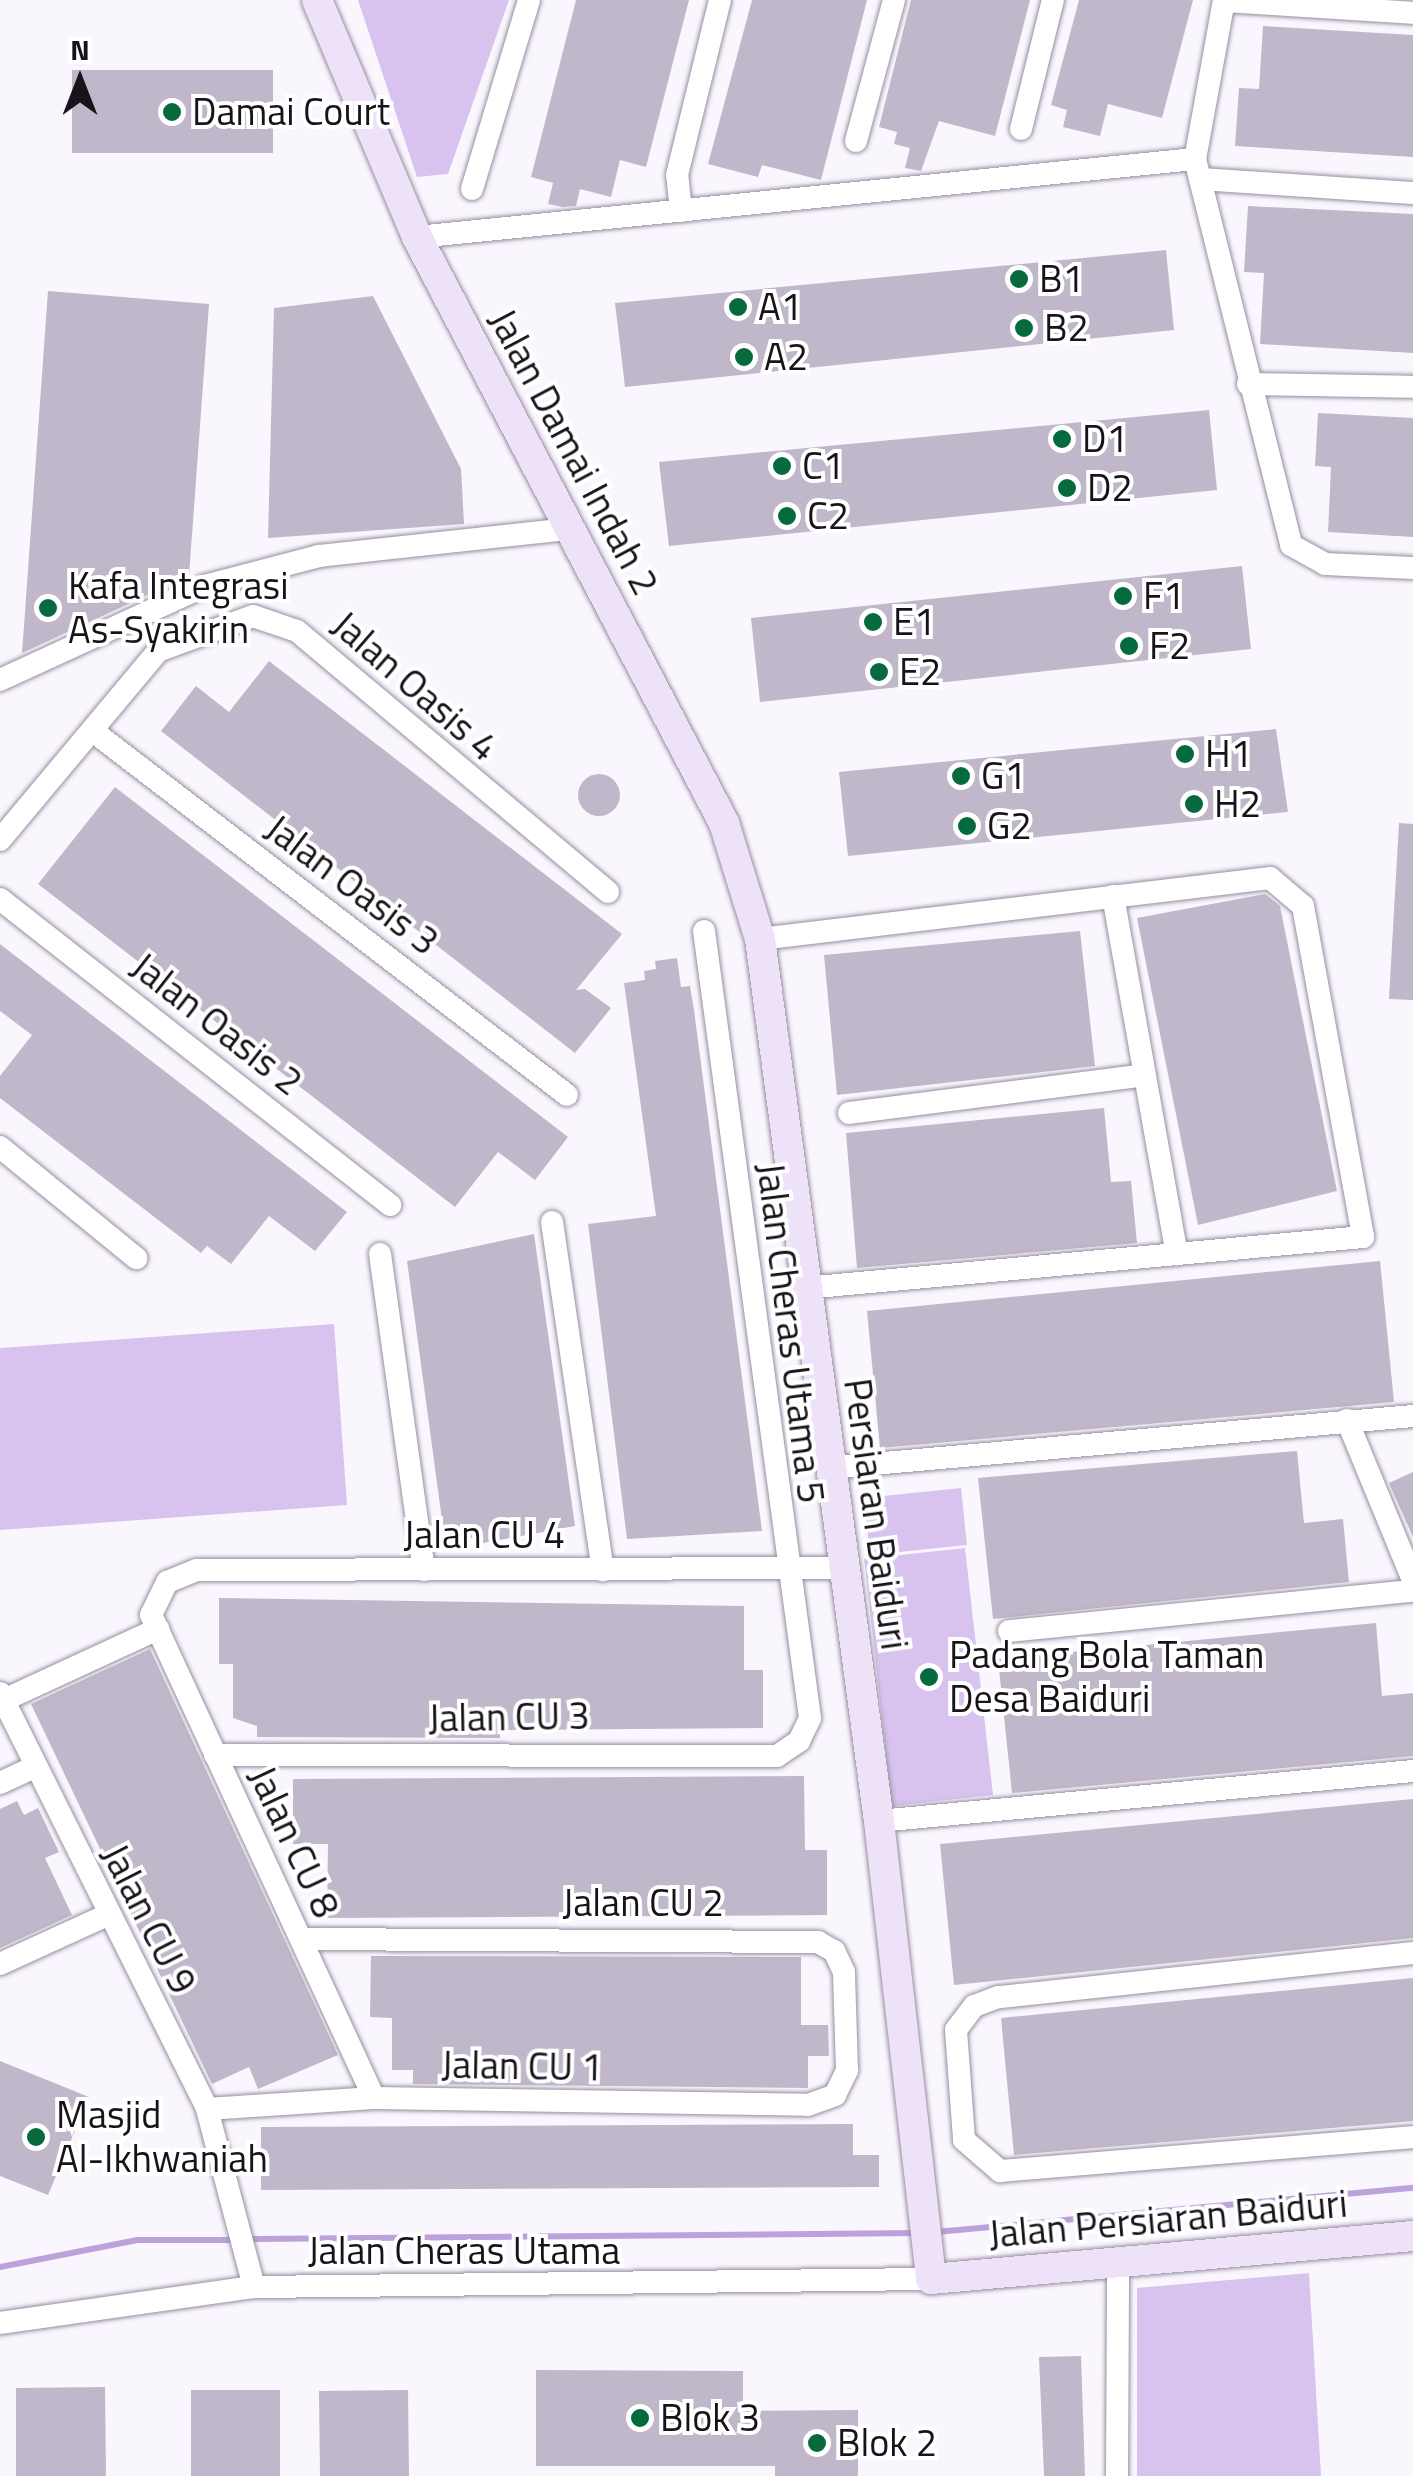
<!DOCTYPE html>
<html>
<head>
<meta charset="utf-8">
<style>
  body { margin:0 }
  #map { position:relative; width:1413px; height:2476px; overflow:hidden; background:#faf6fe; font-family:"Titillium Web",sans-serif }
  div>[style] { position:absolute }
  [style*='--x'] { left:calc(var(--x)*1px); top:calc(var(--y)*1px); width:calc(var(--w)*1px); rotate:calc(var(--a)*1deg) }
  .green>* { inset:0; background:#d7c3ed }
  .stream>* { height:6px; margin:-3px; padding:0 3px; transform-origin:3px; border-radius:3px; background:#bca1da }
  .building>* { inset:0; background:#c0b7ca }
  .round { border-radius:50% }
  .roads { filter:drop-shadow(0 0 2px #968ea0) drop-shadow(0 0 2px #968ea0) }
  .street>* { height:22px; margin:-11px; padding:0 11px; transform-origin:11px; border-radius:11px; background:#fff }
  .secondary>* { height:30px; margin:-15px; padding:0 15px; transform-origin:15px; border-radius:15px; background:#eee2f9 }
  .dots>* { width:28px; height:28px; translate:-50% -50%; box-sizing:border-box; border:5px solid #fff; border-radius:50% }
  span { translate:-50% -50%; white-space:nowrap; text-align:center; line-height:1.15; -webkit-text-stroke:8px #fff; paint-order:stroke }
  .poi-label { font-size:38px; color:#161319 }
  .left { translate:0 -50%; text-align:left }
  .street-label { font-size:38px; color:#161319 }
  .north { position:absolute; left:30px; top:30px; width:100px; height:100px; -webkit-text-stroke:8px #fff; paint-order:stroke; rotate:0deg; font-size:28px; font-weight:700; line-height:40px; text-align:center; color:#161319 }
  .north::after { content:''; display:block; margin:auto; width:35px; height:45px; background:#161319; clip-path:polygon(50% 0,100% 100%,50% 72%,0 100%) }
</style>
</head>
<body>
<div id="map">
  <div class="green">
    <i style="clip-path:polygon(358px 0,509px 0,448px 174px,417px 177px)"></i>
    <i style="clip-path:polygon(334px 1324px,347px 1505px,0 1530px,0 1348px)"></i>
    <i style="clip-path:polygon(961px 1488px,967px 1545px,870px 1555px,864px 1498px)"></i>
    <i style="clip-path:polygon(965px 1548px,993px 1795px,892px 1806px,864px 1559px)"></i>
    <i style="clip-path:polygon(1309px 2273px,1321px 2476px,1137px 2476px,1137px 2288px)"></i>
  </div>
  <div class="stream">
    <i style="--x:936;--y:2232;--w:479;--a:-5.3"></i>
    <i style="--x:246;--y:2239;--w:673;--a:-0.51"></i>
    <i style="--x:0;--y:2267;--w:140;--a:-11.1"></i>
    <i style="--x:137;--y:2240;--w:97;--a:0"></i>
  </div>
  <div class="building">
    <i style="clip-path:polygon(576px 0,689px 0,646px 167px,620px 160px,611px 197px,580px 189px,576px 206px,563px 207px,548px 204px,553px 183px,531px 177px)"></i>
    <i style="clip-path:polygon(752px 0,867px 0,821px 180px,762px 165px,758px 177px,708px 164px)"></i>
    <i style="clip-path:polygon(911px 0,1030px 0,995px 136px,939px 121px,921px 171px,905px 168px,910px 148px,894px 144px,897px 132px,879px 127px)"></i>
    <i style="clip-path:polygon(1079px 0,1193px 0,1162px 118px,1108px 104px,1100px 136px,1063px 127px,1067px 110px,1051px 105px)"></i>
    <i style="clip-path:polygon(1263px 26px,1413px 35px,1413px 157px,1235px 146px,1239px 88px,1259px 89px)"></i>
    <i style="clip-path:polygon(72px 70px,273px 70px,273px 153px,72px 153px)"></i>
    <i style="clip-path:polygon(1248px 206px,1413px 214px,1413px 353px,1260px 344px,1264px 273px,1244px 272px)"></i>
    <i style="clip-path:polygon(1166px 250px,1174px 330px,625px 387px,615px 303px)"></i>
    <i style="clip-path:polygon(48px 291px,209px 304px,203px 385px,189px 576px,22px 653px)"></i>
    <i style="clip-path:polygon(373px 296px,461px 469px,464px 524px,268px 538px,274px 308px)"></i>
    <i style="clip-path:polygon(1209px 410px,1217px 490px,669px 546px,659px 462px)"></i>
    <i style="clip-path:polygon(1318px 413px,1413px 418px,1413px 537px,1328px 532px,1331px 467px,1315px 466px)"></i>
    <i style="clip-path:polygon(1242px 566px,1251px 649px,760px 702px,751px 618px)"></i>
    <i style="clip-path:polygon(269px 661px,622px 934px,576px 990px,585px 989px,611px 1008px,575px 1053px,161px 731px,196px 686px,229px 712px)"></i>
    <i style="clip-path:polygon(1276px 729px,1288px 812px,848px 856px,839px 772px)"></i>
    <i class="round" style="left:578px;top:774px;width:42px;height:42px"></i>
    <i style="clip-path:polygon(115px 787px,568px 1137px,535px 1180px,498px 1152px,455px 1207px,38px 884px)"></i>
    <i style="clip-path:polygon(1399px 823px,1413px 824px,1413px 1000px,1389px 999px)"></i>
    <i style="clip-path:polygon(1265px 894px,1280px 906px,1337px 1191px,1198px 1225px,1137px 918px)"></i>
    <i style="clip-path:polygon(1080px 931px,1095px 1066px,837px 1095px,824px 955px)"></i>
    <i style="clip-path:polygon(0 944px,347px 1212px,315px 1251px,269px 1216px,231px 1264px,207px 1246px,201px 1253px,0 1098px,0 1076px,32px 1035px,0 1011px)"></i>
    <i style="clip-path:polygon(677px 958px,681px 987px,690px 986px,694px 1010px,762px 1531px,627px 1539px,588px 1224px,656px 1216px,624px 983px,645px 980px,644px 971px,656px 969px,655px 961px)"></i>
    <i style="clip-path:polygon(1104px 1108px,1111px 1182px,1131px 1181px,1137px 1243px,857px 1268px,846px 1133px)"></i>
    <i style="clip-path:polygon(534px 1234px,575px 1526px,478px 1544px,477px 1537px,445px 1542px,407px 1261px)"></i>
    <i style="clip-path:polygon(1380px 1261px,1394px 1402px,880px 1448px,867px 1311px)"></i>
    <i style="clip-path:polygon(1297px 1451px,1304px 1523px,1343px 1519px,1349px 1582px,993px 1619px,978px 1478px)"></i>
    <i style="clip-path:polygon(1413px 1472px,1413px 1537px,1389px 1483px)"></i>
    <i style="clip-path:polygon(219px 1598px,744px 1606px,744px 1670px,763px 1670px,763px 1728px,500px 1730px,500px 1738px,257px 1737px,257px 1726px,233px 1718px,233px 1664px,219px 1664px)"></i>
    <i style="clip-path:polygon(1376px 1623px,1382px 1696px,1413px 1693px,1413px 1756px,1012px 1793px,998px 1659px)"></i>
    <i style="clip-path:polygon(150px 1649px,338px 2055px,258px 2089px,249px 2067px,212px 2084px,31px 1704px)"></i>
    <i style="clip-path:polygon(804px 1776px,805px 1850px,827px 1850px,827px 1915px,327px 1918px,328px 1844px,293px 1844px,293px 1779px)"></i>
    <i style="clip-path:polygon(1413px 1799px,1413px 1938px,954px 1985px,940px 1844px)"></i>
    <i style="clip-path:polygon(17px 1801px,24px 1815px,38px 1808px,59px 1852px,45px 1858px,72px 1915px,0 1948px,0 1809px)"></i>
    <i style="clip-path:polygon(371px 1956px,801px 1957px,801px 2025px,828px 2025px,829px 2056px,808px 2056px,808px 2088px,413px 2084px,413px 2070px,392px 2070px,392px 2018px,370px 2017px)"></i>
    <i style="clip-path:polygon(1413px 1978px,1413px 2121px,1014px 2155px,1001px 2018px)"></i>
    <i style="clip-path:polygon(0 2061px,89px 2097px,48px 2195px,0 2176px)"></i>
    <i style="clip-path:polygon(853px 2124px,853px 2155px,879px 2155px,879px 2187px,261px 2190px,261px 2127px)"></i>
    <i style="clip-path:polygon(1081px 2356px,1085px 2476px,1044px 2476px,1039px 2357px)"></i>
    <i style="clip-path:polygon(536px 2370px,743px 2371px,743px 2411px,858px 2410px,858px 2476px,775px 2476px,775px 2466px,536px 2466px)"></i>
    <i style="clip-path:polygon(105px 2387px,106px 2476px,16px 2476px,16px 2388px)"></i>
    <i style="clip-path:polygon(191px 2390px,280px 2390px,280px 2476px,191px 2476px)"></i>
    <i style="clip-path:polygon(408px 2390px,409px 2476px,320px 2476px,319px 2391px)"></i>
  </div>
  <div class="roads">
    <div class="street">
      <i style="--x:1224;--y:0;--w:162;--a:100.3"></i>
      <i style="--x:1195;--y:159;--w:398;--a:76"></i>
      <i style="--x:1291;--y:545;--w:39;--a:29"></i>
      <i style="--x:1325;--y:564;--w:88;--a:2.6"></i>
      <i style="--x:1224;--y:1;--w:189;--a:3.6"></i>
      <i style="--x:1021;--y:129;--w:133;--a:-76.1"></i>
      <i style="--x:856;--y:141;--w:146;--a:-74.9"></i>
      <i style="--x:1200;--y:179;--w:213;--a:3.8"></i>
      <i style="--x:472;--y:189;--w:197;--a:-73.2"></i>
      <i style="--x:681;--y:211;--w:36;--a:-96"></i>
      <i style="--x:677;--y:175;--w:180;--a:-76.2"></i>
      <i style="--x:417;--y:237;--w:782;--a:-5.73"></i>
      <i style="--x:1248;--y:384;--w:165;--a:1"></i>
      <i style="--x:0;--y:680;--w:225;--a:-24.7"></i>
      <i style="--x:204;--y:586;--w:119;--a:-14.6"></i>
      <i style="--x:319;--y:556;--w:250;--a:-6.2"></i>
      <i style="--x:94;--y:732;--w:596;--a:37.5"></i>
      <i style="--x:0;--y:840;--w:246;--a:-50.1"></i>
      <i style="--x:158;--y:651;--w:101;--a:-20.2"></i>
      <i style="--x:253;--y:616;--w:46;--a:18.8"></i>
      <i style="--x:297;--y:631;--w:406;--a:40"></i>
      <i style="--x:1113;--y:896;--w:364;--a:79.9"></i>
      <i style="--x:0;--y:899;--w:496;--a:38.1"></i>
      <i style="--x:760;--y:939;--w:514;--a:-6.82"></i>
      <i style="--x:1270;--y:878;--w:43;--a:40.3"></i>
      <i style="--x:1303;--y:906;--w:336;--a:79.7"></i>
      <i style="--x:1363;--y:1237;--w:560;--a:174.78"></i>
      <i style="--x:849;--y:1113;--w:298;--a:-7.3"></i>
      <i style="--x:0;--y:1147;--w:176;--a:39.2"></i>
      <i style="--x:552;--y:1222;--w:352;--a:81.7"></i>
      <i style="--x:380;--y:1254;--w:319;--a:82.1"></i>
      <i style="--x:1347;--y:1420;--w:173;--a:67.6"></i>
      <i style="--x:828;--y:1468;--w:587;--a:-5.08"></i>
      <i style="--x:1009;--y:1631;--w:406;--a:-5.7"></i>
      <i style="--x:0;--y:1693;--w:465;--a:63.5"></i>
      <i style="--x:207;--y:2109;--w:184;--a:75.2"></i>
      <i style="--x:4;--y:1700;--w:170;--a:-24.8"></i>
      <i style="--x:215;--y:1755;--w:562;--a:0.1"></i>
      <i style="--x:777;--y:1756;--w:27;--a:-34"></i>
      <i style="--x:799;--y:1741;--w:25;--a:-64"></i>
      <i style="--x:810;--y:1718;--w:794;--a:-97.67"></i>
      <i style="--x:0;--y:1783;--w:38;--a:-25"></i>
      <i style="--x:879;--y:1821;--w:536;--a:-5.35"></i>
      <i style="--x:1413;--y:1953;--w:417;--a:173.9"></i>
      <i style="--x:998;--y:1997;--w:26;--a:159"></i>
      <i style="--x:974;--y:2006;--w:30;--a:127"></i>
      <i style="--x:956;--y:2030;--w:110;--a:85.8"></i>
      <i style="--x:964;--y:2140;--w:48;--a:40.7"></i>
      <i style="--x:1000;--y:2171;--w:414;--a:-4.7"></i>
      <i style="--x:0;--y:1964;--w:118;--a:-24.6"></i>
      <i style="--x:374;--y:2098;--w:532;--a:-114.78"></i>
      <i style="--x:151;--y:1615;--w:37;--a:-64"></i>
      <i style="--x:167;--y:1582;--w:32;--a:-22"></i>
      <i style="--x:197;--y:1570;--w:645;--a:-0.18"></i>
      <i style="--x:207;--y:2109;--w:167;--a:-3.8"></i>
      <i style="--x:374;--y:2098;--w:434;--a:0.9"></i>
      <i style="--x:808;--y:2105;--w:29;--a:-20"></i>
      <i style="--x:835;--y:2095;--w:28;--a:-64"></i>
      <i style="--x:847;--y:2070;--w:98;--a:-91.8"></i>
      <i style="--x:844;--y:1972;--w:23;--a:-115"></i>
      <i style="--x:834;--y:1951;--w:18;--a:-151"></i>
      <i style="--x:818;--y:1942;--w:517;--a:-179.67"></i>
      <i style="--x:0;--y:2323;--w:257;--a:-8.1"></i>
      <i style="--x:254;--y:2287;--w:677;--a:-0.68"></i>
      <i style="--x:1117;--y:2476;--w:209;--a:-89.7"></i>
    </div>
    <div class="secondary">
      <i style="--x:317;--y:0;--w:257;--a:67.1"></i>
      <i style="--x:417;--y:237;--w:662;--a:62.35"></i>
      <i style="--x:724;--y:823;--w:121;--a:72.8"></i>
      <i style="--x:760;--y:939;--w:890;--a:82.32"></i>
      <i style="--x:879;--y:1821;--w:461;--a:83.5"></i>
      <i style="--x:931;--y:2279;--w:484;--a:-5.1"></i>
    </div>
  </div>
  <div class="dots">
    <i style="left:172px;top:112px;background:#07693e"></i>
    <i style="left:1019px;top:279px;background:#07693e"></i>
    <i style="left:738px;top:307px;background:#07693e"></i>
    <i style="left:1024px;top:328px;background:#07693e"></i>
    <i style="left:744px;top:357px;background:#07693e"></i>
    <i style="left:1062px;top:439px;background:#07693e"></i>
    <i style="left:782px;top:466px;background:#07693e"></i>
    <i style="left:1067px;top:488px;background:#07693e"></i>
    <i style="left:787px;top:516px;background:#07693e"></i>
    <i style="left:1123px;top:596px;background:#07693e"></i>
    <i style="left:48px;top:608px;background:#07693e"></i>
    <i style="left:873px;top:622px;background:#07693e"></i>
    <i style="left:1129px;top:646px;background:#07693e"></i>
    <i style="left:879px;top:672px;background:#07693e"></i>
    <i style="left:1185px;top:754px;background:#07693e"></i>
    <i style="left:961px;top:776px;background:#07693e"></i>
    <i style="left:1194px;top:804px;background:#07693e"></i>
    <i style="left:967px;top:826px;background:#07693e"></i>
    <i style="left:929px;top:1677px;background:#07693e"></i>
    <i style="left:36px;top:2137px;background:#07693e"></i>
    <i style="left:640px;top:2418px;background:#07693e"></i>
    <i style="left:817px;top:2443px;background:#07693e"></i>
  </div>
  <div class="poi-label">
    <span class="left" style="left:192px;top:112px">Damai Court</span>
    <span class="left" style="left:1039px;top:279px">B1</span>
    <span class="left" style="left:758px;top:307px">A1</span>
    <span class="left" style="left:1044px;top:328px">B2</span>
    <span class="left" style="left:764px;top:357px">A2</span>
    <span class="left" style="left:1082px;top:439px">D1</span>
    <span class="left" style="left:802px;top:466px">C1</span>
    <span class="left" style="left:1087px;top:488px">D2</span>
    <span class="left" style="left:807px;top:516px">C2</span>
    <span class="left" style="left:68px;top:608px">Kafa Integrasi<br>As-Syakirin</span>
    <span class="left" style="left:1143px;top:596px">F1</span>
    <span class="left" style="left:893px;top:622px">E1</span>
    <span class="left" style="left:1149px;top:646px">F2</span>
    <span class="left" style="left:899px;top:672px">E2</span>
    <span class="left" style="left:1205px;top:754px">H1</span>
    <span class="left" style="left:981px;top:776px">G1</span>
    <span class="left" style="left:1214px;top:804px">H2</span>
    <span class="left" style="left:987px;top:826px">G2</span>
    <span class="left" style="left:949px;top:1677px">Padang Bola Taman<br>Desa Baiduri</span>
    <span class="left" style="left:56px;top:2137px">Masjid<br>Al-Ikhwaniah</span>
    <span class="left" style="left:660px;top:2418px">Blok 3</span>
    <span class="left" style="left:837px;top:2443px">Blok 2</span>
  </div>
  <div class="street-label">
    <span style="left:574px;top:452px;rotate:62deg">Jalan Damai Indah 2</span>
    <span style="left:415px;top:686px;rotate:41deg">Jalan Oasis 4</span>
    <span style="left:352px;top:885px;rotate:37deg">Jalan Oasis 3</span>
    <span style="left:217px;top:1024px;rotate:38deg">Jalan Oasis 2</span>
    <span style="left:791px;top:1333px;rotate:83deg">Jalan Cheras Utama 5</span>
    <span style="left:876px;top:1514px;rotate:82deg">Persiaran Baiduri</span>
    <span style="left:484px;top:1535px">Jalan CU 4</span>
    <span style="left:509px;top:1717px;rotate:-1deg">Jalan CU 3</span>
    <span style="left:294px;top:1842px;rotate:65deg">Jalan CU 8</span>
    <span style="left:643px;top:1903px">Jalan CU 2</span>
    <span style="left:149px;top:1919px;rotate:63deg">Jalan CU 9</span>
    <span style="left:522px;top:2066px;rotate:1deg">Jalan CU 1</span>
    <span style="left:1168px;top:2219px;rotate:-5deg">Jalan Persiaran Baiduri</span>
    <span style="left:464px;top:2251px">Jalan Cheras Utama</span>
  </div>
  <div class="north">N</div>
</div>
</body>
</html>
